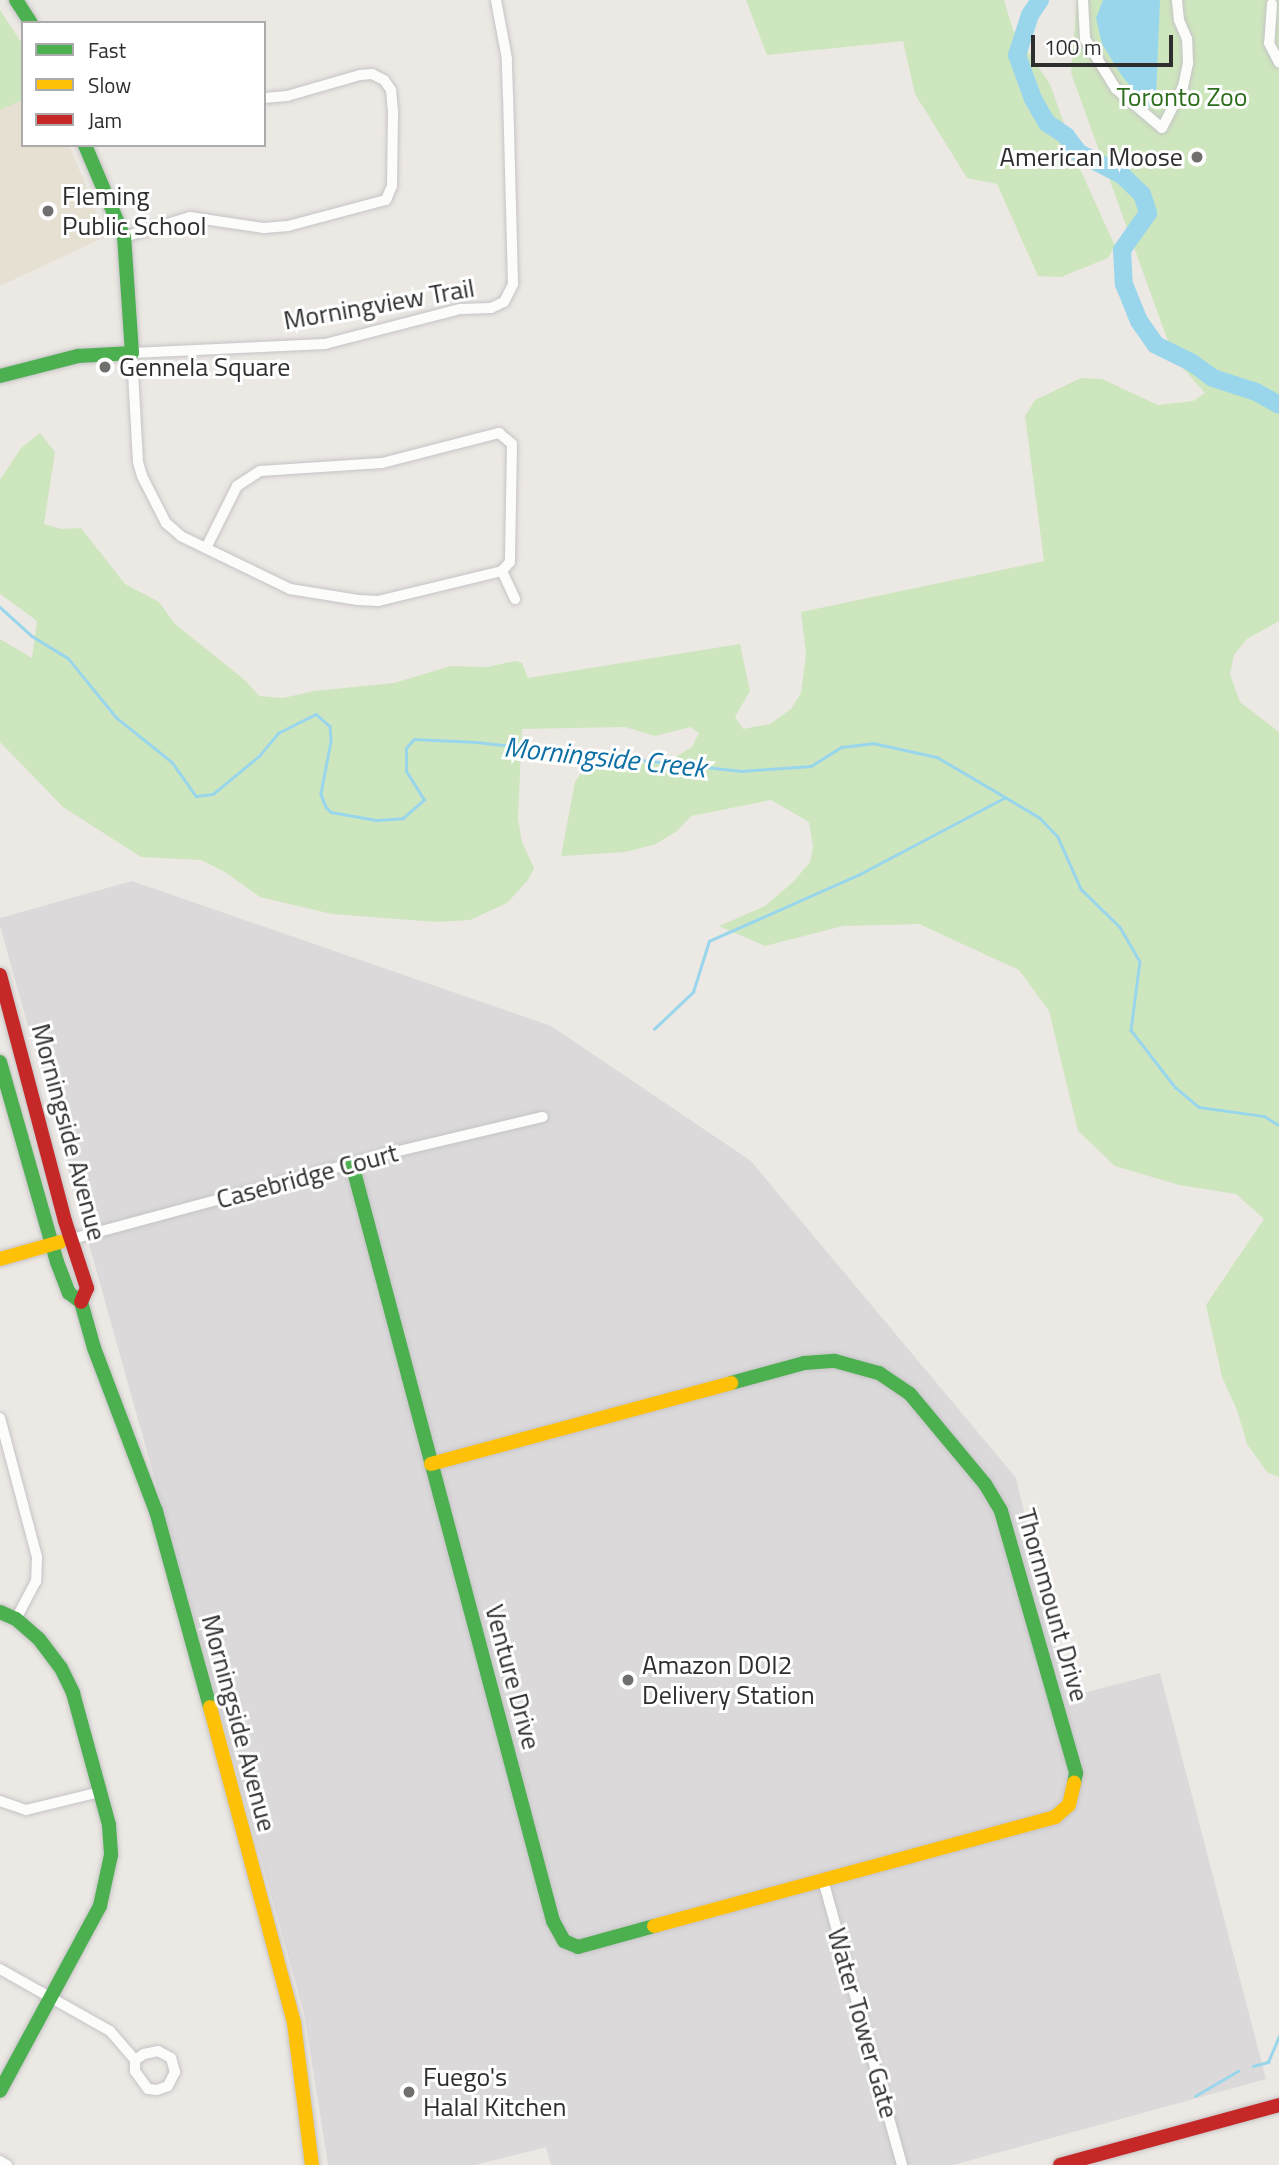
<!DOCTYPE html>
<html>
<head>
<meta charset="utf-8">
<style>
  body { margin:0 }
  #map { position:relative; width:1279px; height:2165px; overflow:hidden; background:#ece8e4; font-family:"Titillium Web",sans-serif }
  div>[style] { position:absolute }
  [style*='--x'] { left:calc(var(--x)*1px); top:calc(var(--y)*1px); width:calc(var(--w)*1px); rotate:calc(var(--a)*1deg) }
  .industrial>* { inset:0; background:#dcd9db }
  .education>* { inset:0; background:#e6e0d3 }
  .green>* { inset:0; background:#cee6be }
  .water>* { inset:0; background:#99d6ec }
  .stream>* { height:2.5px; margin:-1.25px; padding:0 1.25px; transform-origin:1.25px; border-radius:1.25px; background:#99d6ec }
  .river>* { height:18px; margin:-9px; padding:0 9px; transform-origin:9px; border-radius:9px; background:#99d6ec }
  .roads { filter:drop-shadow(0 0 2px #c5c4c5) drop-shadow(0 0 2px #c5c4c5) }
  .street>* { height:10px; margin:-5px; padding:0 5px; transform-origin:5px; border-radius:5px; background:#fcfcfb }
  .fast>* { height:14px; margin:-7px; padding:0 7px; transform-origin:7px; border-radius:7px; background:#4caf50 }
  .slow>* { height:14px; margin:-7px; padding:0 7px; transform-origin:7px; border-radius:7px; background:#ffc107 }
  .jam>* { height:14px; margin:-7px; padding:0 7px; transform-origin:7px; border-radius:7px; background:#c62828 }
  .dots>* { width:19px; height:19px; translate:-50% -50%; box-sizing:border-box; border:4px solid #fff; border-radius:50% }
  span { translate:-50% -50%; white-space:nowrap; text-align:center; line-height:1.15; -webkit-text-stroke:6px #fff; paint-order:stroke }
  .park-label { font-size:26px; color:#2c6e1b }
  .poi-label { font-size:26px; color:#2e2e2e }
  .right { translate:-100% -50%; text-align:right }
  .left { translate:0 -50%; text-align:left }
  .street-label { font-size:26px; color:#2e2e2e }
  .water-label { font-size:28px; color:#0d6fa3; font-style:italic }
  .legend { position:absolute; left:21px; top:21px; width:245px; height:126px; box-sizing:border-box; background:#fff; border:2px solid #ababab; margin:0; padding:9px 12px; list-style:none; font-size:21px; color:#2e2e2e }
  .legend li { display:flex; align-items:center; gap:14px; height:35px }
  .legend b { width:35px; border:2px solid #ababab }
  .scale { position:absolute; left:1031px; top:35px; width:142px; height:32px; box-sizing:border-box; border:4px solid #2e2e2e; border-top:0; padding-left:9px; font-size:21px; line-height:24px; white-space:nowrap; color:#2e2e2e; -webkit-text-stroke:5px #fff; paint-order:stroke }
</style>
</head>
<body>
<div id="map">
  <div class="industrial">
    <i style="clip-path:polygon(132px 881px,551px 1026px,751px 1161px,1016px 1478px,1068px 1697px,1160px 1673px,1266px 2079px,953px 2165px,551px 2165px,546px 2147px,475px 2165px,328px 2165px,304px 2013px,0 926px,0 918px)"></i>
  </div>
  <div class="education">
    <i style="clip-path:polygon(23px 100px,23px 145px,69px 145px,107px 236px,0 286px,0 110px)"></i>
  </div>
  <div class="green">
    <i style="clip-path:polygon(746px 0,1004px 0,1013px 30px,1050px 84px,1080px 169px,1115px 246px,1108px 258px,1061px 277px,1038px 276px,997px 184px,967px 178px,915px 94px,903px 41px,767px 55px)"></i>
    <i style="clip-path:polygon(1077px 0,1279px 0,1279px 621px,1247px 639px,1234px 655px,1230px 674px,1240px 702px,1279px 732px,1279px 1477px,1267px 1472px,1247px 1444px,1237px 1410px,1222px 1377px,1206px 1305px,1264px 1219px,1236px 1194px,1179px 1185px,1115px 1166px,1078px 1131px,1049px 1011px,1019px 970px,919px 924px,843px 926px,765px 946px,719px 926px,765px 906px,794px 881px,810px 862px,813px 847px,809px 822px,771px 800px,691px 816px,677px 831px,656px 844px,626px 852px,561px 856px,575px 782px,585px 767px,667px 762px,692px 747px,699px 733px,691px 727px,655px 736px,625px 727px,522px 729px,518px 819px,522px 842px,534px 868px,528px 880px,507px 903px,470px 920px,437px 922px,332px 914px,260px 897px,225px 872px,201px 860px,141px 857px,63px 807px,0 742px,0 639px,32px 658px,37px 621px,0 594px,0 480px,21px 448px,40px 433px,55px 452px,44px 524px,61px 529px,81px 528px,125px 584px,159px 602px,175px 624px,246px 681px,259px 696px,283px 698px,314px 691px,394px 683px,451px 666px,487px 667px,515px 661px,522px 663px,528px 678px,740px 644px,750px 691px,735px 717px,743px 729px,770px 724px,791px 709px,801px 693px,806px 654px,801px 612px,1044px 561px,1025px 416px,1035px 400px,1081px 378px,1102px 379px,1158px 405px,1193px 401px,1205px 393px,1174px 358px,1071px 73px)"></i>
    <i style="clip-path:polygon(0 10px,23px 45px,23px 100px,0 110px)"></i>
  </div>
  <div class="water">
    <i style="clip-path:polygon(1103px 0,1160px 0,1156px 98px,1148px 108px,1122px 76px,1102px 44px,1096px 18px)"></i>
  </div>
  <div class="stream">
    <i style="--x:0;--y:607;--w:43;--a:42.2"></i>
    <i style="--x:32;--y:636;--w:42;--a:31.4"></i>
    <i style="--x:68;--y:658;--w:77;--a:50.8"></i>
    <i style="--x:117;--y:718;--w:70;--a:38.7"></i>
    <i style="--x:172;--y:762;--w:42;--a:54.8"></i>
    <i style="--x:196;--y:796;--w:17;--a:-7"></i>
    <i style="--x:213;--y:794;--w:60;--a:-39.6"></i>
    <i style="--x:259;--y:756;--w:30;--a:-50"></i>
    <i style="--x:278;--y:733;--w:42;--a:-26.6"></i>
    <i style="--x:316;--y:714;--w:18;--a:41"></i>
    <i style="--x:330;--y:726;--w:15;--a:86"></i>
    <i style="--x:331;--y:741;--w:54;--a:100.7"></i>
    <i style="--x:321;--y:794;--w:14;--a:69"></i>
    <i style="--x:326;--y:807;--w:7;--a:45"></i>
    <i style="--x:331;--y:812;--w:47;--a:9.9"></i>
    <i style="--x:377;--y:820;--w:26;--a:-4"></i>
    <i style="--x:403;--y:818;--w:28;--a:-41"></i>
    <i style="--x:424;--y:800;--w:34;--a:-122"></i>
    <i style="--x:406;--y:771;--w:23;--a:-90"></i>
    <i style="--x:406;--y:748;--w:12;--a:-48"></i>
    <i style="--x:414;--y:739;--w:62;--a:2.8"></i>
    <i style="--x:476;--y:742;--w:267;--a:6.2"></i>
    <i style="--x:741;--y:771;--w:70;--a:-4.1"></i>
    <i style="--x:811;--y:766;--w:36;--a:-32"></i>
    <i style="--x:842;--y:747;--w:31;--a:-7"></i>
    <i style="--x:873;--y:743;--w:66;--a:12.3"></i>
    <i style="--x:937;--y:757;--w:118;--a:30.5"></i>
    <i style="--x:1039;--y:817;--w:28;--a:46"></i>
    <i style="--x:1058;--y:837;--w:57;--a:66.1"></i>
    <i style="--x:1081;--y:889;--w:54;--a:44.3"></i>
    <i style="--x:1120;--y:927;--w:39;--a:60"></i>
    <i style="--x:1140;--y:961;--w:70;--a:97.4"></i>
    <i style="--x:1131;--y:1030;--w:72;--a:52.3"></i>
    <i style="--x:1175;--y:1087;--w:31;--a:40"></i>
    <i style="--x:1199;--y:1107;--w:66;--a:7.9"></i>
    <i style="--x:1264;--y:1116;--w:17;--a:31"></i>
    <i style="--x:654;--y:1029;--w:54;--a:-43.5"></i>
    <i style="--x:693;--y:992;--w:53;--a:-72.6"></i>
    <i style="--x:709;--y:941;--w:163;--a:-23.9"></i>
    <i style="--x:858;--y:875;--w:165;--a:-27.8"></i>
    <i style="--x:1253;--y:2066;--w:16;--a:-15"></i>
    <i style="--x:1268;--y:2062;--w:28;--a:-67"></i>
    <i style="--x:1195;--y:2096;--w:50;--a:-30.2"></i>
  </div>
  <div class="river">
    <i style="--x:1040;--y:0;--w:18;--a:124"></i>
    <i style="--x:1030;--y:15;--w:42;--a:108"></i>
    <i style="--x:1017;--y:55;--w:47;--a:70"></i>
    <i style="--x:1033;--y:99;--w:28;--a:60"></i>
    <i style="--x:1047;--y:123;--w:23;--a:34"></i>
    <i style="--x:1066;--y:136;--w:21;--a:53"></i>
    <i style="--x:1079;--y:153;--w:48;--a:27.1"></i>
    <i style="--x:1122;--y:175;--w:28;--a:44"></i>
    <i style="--x:1142;--y:194;--w:20;--a:72"></i>
    <i style="--x:1148;--y:213;--w:45;--a:125.1"></i>
    <i style="--x:1122;--y:250;--w:34;--a:87"></i>
    <i style="--x:1124;--y:284;--w:40;--a:68"></i>
    <i style="--x:1139;--y:321;--w:29;--a:55"></i>
    <i style="--x:1156;--y:345;--w:39;--a:26"></i>
    <i style="--x:1191;--y:362;--w:27;--a:36"></i>
    <i style="--x:1213;--y:378;--w:45;--a:18"></i>
    <i style="--x:1256;--y:392;--w:26;--a:29"></i>
  </div>
  <div class="roads">
    <div class="street">
      <i style="--x:1083;--y:0;--w:39;--a:87"></i>
      <i style="--x:1085;--y:39;--w:59;--a:58.2"></i>
      <i style="--x:1116;--y:89;--w:60;--a:40.3"></i>
      <i style="--x:1162;--y:128;--w:46;--a:-62.9"></i>
      <i style="--x:1183;--y:87;--w:25;--a:-78"></i>
      <i style="--x:1188;--y:63;--w:24;--a:-92"></i>
      <i style="--x:1187;--y:39;--w:21;--a:-113"></i>
      <i style="--x:1179;--y:20;--w:20;--a:-96"></i>
      <i style="--x:1272;--y:4;--w:39;--a:94"></i>
      <i style="--x:1269;--y:43;--w:22;--a:63"></i>
      <i style="--x:124;--y:237;--w:69;--a:-16.9"></i>
      <i style="--x:190;--y:217;--w:75;--a:8.5"></i>
      <i style="--x:264;--y:228;--w:24;--a:-5"></i>
      <i style="--x:288;--y:226;--w:101;--a:-14.9"></i>
      <i style="--x:386;--y:200;--w:15;--a:-67"></i>
      <i style="--x:392;--y:186;--w:74;--a:-89.2"></i>
      <i style="--x:393;--y:112;--w:22;--a:-95"></i>
      <i style="--x:391;--y:90;--w:12;--a:-125"></i>
      <i style="--x:384;--y:80;--w:13;--a:-153"></i>
      <i style="--x:372;--y:74;--w:12;--a:175"></i>
      <i style="--x:360;--y:75;--w:76;--a:164"></i>
      <i style="--x:287;--y:96;--w:23;--a:175"></i>
      <i style="--x:206;--y:548;--w:69;--a:-63.4"></i>
      <i style="--x:237;--y:486;--w:27;--a:-33"></i>
      <i style="--x:260;--y:471;--w:122;--a:-3.8"></i>
      <i style="--x:382;--y:463;--w:121;--a:-14.4"></i>
      <i style="--x:499;--y:433;--w:17;--a:40"></i>
      <i style="--x:512;--y:444;--w:118;--a:91"></i>
      <i style="--x:510;--y:562;--w:12;--a:132"></i>
      <i style="--x:502;--y:571;--w:128;--a:166.4"></i>
      <i style="--x:378;--y:601;--w:20;--a:-177"></i>
      <i style="--x:358;--y:600;--w:69;--a:-170.8"></i>
      <i style="--x:290;--y:589;--w:121;--a:-154.1"></i>
      <i style="--x:181;--y:536;--w:20;--a:-139"></i>
      <i style="--x:166;--y:523;--w:53;--a:-117.1"></i>
      <i style="--x:142;--y:476;--w:15;--a:-106"></i>
      <i style="--x:138;--y:462;--w:109;--a:-93.2"></i>
      <i style="--x:132;--y:353;--w:193;--a:-2.7"></i>
      <i style="--x:325;--y:344;--w:139;--a:-14.5"></i>
      <i style="--x:460;--y:309;--w:31;--a:-2"></i>
      <i style="--x:491;--y:308;--w:14;--a:-25"></i>
      <i style="--x:504;--y:302;--w:20;--a:-63"></i>
      <i style="--x:513;--y:284;--w:188;--a:-91.5"></i>
      <i style="--x:508;--y:96;--w:37;--a:-92"></i>
      <i style="--x:507;--y:59;--w:60;--a:-100.6"></i>
      <i style="--x:502;--y:571;--w:31;--a:65"></i>
      <i style="--x:72;--y:1239;--w:325;--a:-15.1"></i>
      <i style="--x:386;--y:1154;--w:161;--a:-13.3"></i>
      <i style="--x:0;--y:1418;--w:144;--a:75.1"></i>
      <i style="--x:37;--y:1557;--w:24;--a:92"></i>
      <i style="--x:36;--y:1581;--w:43;--a:117.8"></i>
      <i style="--x:0;--y:1801;--w:28;--a:19"></i>
      <i style="--x:26;--y:1810;--w:76;--a:-13.7"></i>
      <i style="--x:823;--y:1880;--w:296;--a:74.5"></i>
      <i style="--x:0;--y:1969;--w:126;--a:29.4"></i>
      <i style="--x:110;--y:2031;--w:38;--a:49"></i>
      <i style="--x:158;--y:2051;--w:15;--a:28"></i>
      <i style="--x:171;--y:2058;--w:15;--a:74"></i>
      <i style="--x:175;--y:2072;--w:16;--a:117"></i>
      <i style="--x:168;--y:2086;--w:12;--a:160"></i>
      <i style="--x:157;--y:2090;--w:9;--a:-174"></i>
      <i style="--x:148;--y:2089;--w:22;--a:-126"></i>
      <i style="--x:135;--y:2071;--w:11;--a:-90"></i>
      <i style="--x:135;--y:2060;--w:11;--a:-34"></i>
      <i style="--x:144;--y:2054;--w:14;--a:-12"></i>
      <i style="--x:0;--y:2161;--w:8;--a:30"></i>
    </div>
    <div class="fast">
      <i style="--x:16;--y:0;--w:27;--a:57"></i>
      <i style="--x:0;--y:376;--w:81;--a:-14.4"></i>
      <i style="--x:78;--y:356;--w:54;--a:-3.2"></i>
      <i style="--x:132;--y:353;--w:116;--a:-93.9"></i>
      <i style="--x:124;--y:237;--w:100;--a:-113"></i>
      <i style="--x:0;--y:1062;--w:208;--a:74.1"></i>
      <i style="--x:57;--y:1262;--w:33;--a:69"></i>
      <i style="--x:69;--y:1293;--w:15;--a:37"></i>
      <i style="--x:81;--y:1302;--w:48;--a:74.2"></i>
      <i style="--x:94;--y:1348;--w:174;--a:69.2"></i>
      <i style="--x:156;--y:1511;--w:203;--a:74.6"></i>
      <i style="--x:352;--y:1164;--w:783;--a:75.13"></i>
      <i style="--x:553;--y:1921;--w:23;--a:61"></i>
      <i style="--x:564;--y:1941;--w:15;--a:23"></i>
      <i style="--x:578;--y:1947;--w:79;--a:-15.4"></i>
      <i style="--x:731;--y:1383;--w:76;--a:-15.3"></i>
      <i style="--x:804;--y:1363;--w:31;--a:-4"></i>
      <i style="--x:835;--y:1361;--w:46;--a:15.3"></i>
      <i style="--x:879;--y:1373;--w:37;--a:34"></i>
      <i style="--x:910;--y:1394;--w:117;--a:50.2"></i>
      <i style="--x:985;--y:1484;--w:31;--a:59"></i>
      <i style="--x:1001;--y:1511;--w:273;--a:74"></i>
      <i style="--x:1076;--y:1773;--w:10;--a:101"></i>
      <i style="--x:0;--y:1612;--w:17;--a:24"></i>
      <i style="--x:16;--y:1619;--w:30;--a:41"></i>
      <i style="--x:39;--y:1639;--w:36;--a:53"></i>
      <i style="--x:61;--y:1668;--w:28;--a:64"></i>
      <i style="--x:73;--y:1693;--w:137;--a:74.7"></i>
      <i style="--x:109;--y:1825;--w:30;--a:86"></i>
      <i style="--x:111;--y:1855;--w:52;--a:102.2"></i>
      <i style="--x:100;--y:1906;--w:210;--a:118.4"></i>
    </div>
    <div class="slow">
      <i style="--x:0;--y:1259;--w:62;--a:-15.8"></i>
      <i style="--x:431;--y:1464;--w:311;--a:-15.1"></i>
      <i style="--x:210;--y:1707;--w:327;--a:75.1"></i>
      <i style="--x:294;--y:2023;--w:143;--a:82.8"></i>
      <i style="--x:654;--y:1926;--w:416;--a:-15.2"></i>
      <i style="--x:1055;--y:1817;--w:18;--a:-41"></i>
      <i style="--x:1069;--y:1805;--w:23;--a:-77"></i>
    </div>
    <div class="jam">
      <i style="--x:0;--y:975;--w:254;--a:75.2"></i>
      <i style="--x:65;--y:1221;--w:71;--a:71.8"></i>
      <i style="--x:87;--y:1288;--w:15;--a:113"></i>
      <i style="--x:1060;--y:2165;--w:227;--a:-15.3"></i>
    </div>
  </div>
  <div class="dots">
    <i style="left:1197px;top:157px;background:#706f6e"></i>
    <i style="left:48px;top:211px;background:#706f6e"></i>
    <i style="left:105px;top:367px;background:#706f6e"></i>
    <i style="left:628px;top:1680px;background:#706f6e"></i>
    <i style="left:409px;top:2092px;background:#706f6e"></i>
  </div>
  <div class="park-label">
    <span style="left:1182px;top:97px">Toronto Zoo</span>
  </div>
  <div class="poi-label">
    <span class="right" style="left:1183px;top:157px">American Moose</span>
    <span class="left" style="left:62px;top:211px">Fleming<br>Public School</span>
    <span class="left" style="left:119px;top:367px">Gennela Square</span>
    <span class="left" style="left:642px;top:1680px">Amazon DOI2<br>Delivery Station</span>
    <span class="left" style="left:423px;top:2092px">Fuego's<br>Halal Kitchen</span>
  </div>
  <div class="street-label">
    <span style="left:379px;top:304px;rotate:-10deg">Morningview Trail</span>
    <span style="left:69px;top:1132px;rotate:75deg">Morningside Avenue</span>
    <span style="left:307px;top:1176px;rotate:-15deg">Casebridge Court</span>
    <span style="left:1053px;top:1605px;rotate:74deg">Thornmount Drive</span>
    <span style="left:513px;top:1677px;rotate:75deg">Venture Drive</span>
    <span style="left:239px;top:1723px;rotate:75deg">Morningside Avenue</span>
    <span style="left:863px;top:2023px;rotate:74deg">Water Tower Gate</span>
  </div>
  <div class="water-label">
    <span style="left:605px;top:757px;rotate:6deg">Morningside Creek</span>
  </div>
  <ul class="legend">
  <li><b style="height:9px;background:#4caf50"></b>Fast</li>
  <li><b style="height:9px;background:#ffc107"></b>Slow</li>
  <li><b style="height:9px;background:#c62828"></b>Jam</li>
  </ul>
  <div class="scale">100 m</div>
</div>
</body>
</html>
